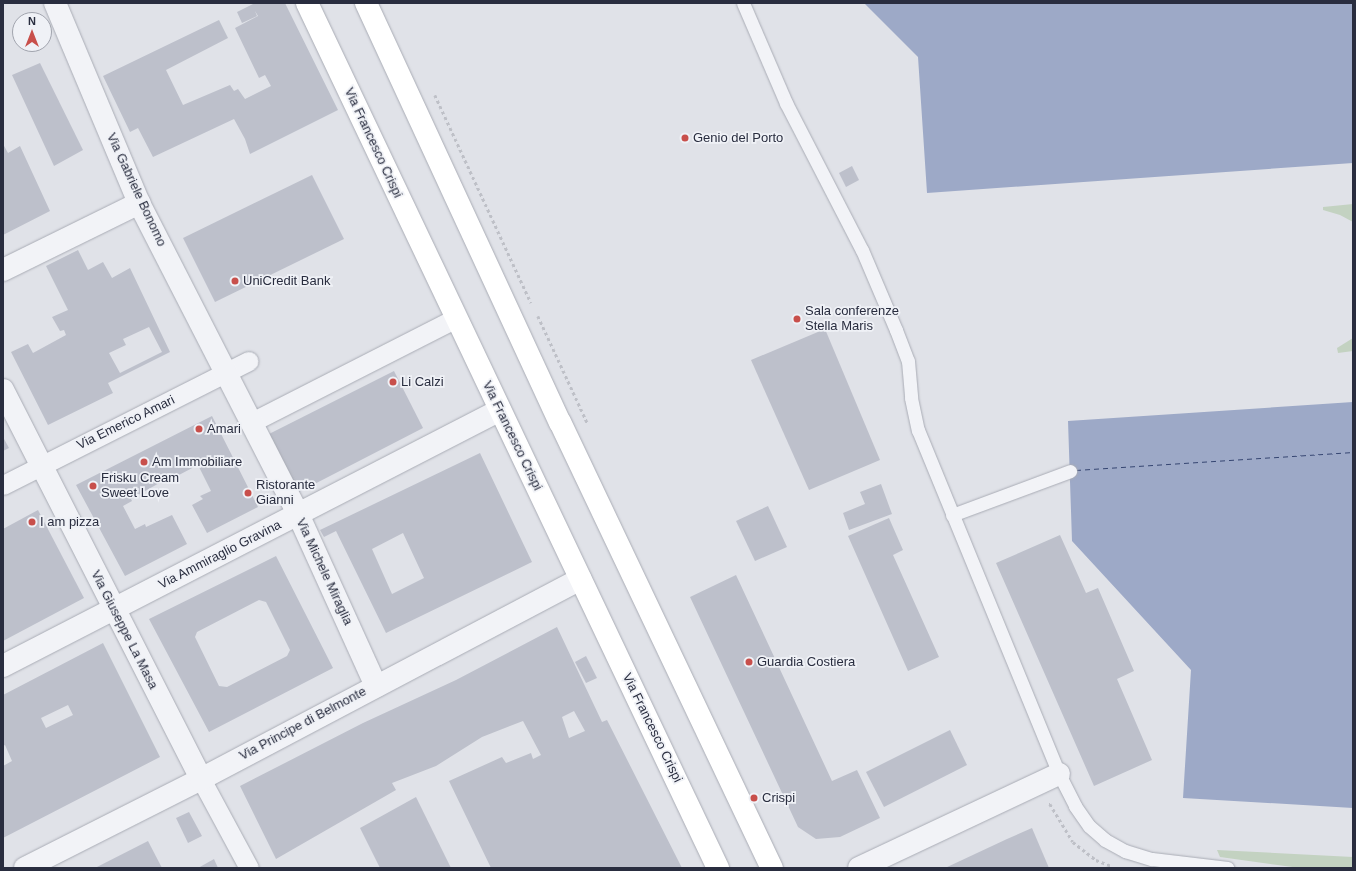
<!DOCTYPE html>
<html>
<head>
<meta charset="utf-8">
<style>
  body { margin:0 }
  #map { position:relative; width:1356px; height:871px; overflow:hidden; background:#e0e2e8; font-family:Arial,sans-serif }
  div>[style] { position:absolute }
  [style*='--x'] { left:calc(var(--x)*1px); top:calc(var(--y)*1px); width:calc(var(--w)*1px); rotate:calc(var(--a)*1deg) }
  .green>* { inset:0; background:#c3d2c1 }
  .water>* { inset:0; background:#9da9c7 }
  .ferry>* { height:1px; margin-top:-0.5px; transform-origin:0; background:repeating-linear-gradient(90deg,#354571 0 5px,transparent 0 9px) }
  .building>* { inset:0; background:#bdc0cb }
  .path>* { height:2.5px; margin-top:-1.25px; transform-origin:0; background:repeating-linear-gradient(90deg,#bec0c7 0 3px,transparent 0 6px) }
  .roads { filter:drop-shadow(0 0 1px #a9acb5) drop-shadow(0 0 1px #a9acb5) }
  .service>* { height:13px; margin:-6.5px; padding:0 6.5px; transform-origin:6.5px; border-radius:6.5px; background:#f2f3f7 }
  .pedestrian>* { height:19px; margin:-9.5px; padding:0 9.5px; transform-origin:9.5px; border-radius:9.5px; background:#f2f3f7 }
  .minor>* { height:22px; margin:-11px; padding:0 11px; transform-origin:11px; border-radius:11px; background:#f2f3f7 }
  .secondary>* { height:22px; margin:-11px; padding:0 11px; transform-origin:11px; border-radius:11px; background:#fff }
  .dots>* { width:11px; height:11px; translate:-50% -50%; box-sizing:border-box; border:2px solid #eff1f6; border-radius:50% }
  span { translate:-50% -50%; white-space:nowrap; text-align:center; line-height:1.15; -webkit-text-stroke:3.5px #eff1f6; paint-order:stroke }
  .poi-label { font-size:13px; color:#292d3f }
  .left { translate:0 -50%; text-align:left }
  .street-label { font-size:13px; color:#292d3f }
  .frame { position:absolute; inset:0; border:4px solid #292d3f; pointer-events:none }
  .north { position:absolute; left:12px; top:12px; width:40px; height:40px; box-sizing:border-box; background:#eff1f6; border:1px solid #a0a3ad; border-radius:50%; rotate:0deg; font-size:11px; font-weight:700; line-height:16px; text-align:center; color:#292d3f }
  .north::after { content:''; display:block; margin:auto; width:14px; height:18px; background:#c84f4b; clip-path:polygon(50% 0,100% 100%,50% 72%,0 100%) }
</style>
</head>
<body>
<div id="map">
  <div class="green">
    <i style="clip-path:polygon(1353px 204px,1353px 222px,1340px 215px,1323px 210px,1323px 207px)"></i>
    <i style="clip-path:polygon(1353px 338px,1353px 351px,1338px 353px,1337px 348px)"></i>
    <i style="clip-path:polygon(1217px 850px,1353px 857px,1353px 868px,1300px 868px,1220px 857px)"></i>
  </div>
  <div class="water">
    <i style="clip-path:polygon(864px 3px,1353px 3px,1353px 163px,927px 193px,918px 57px)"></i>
    <i style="clip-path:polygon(1353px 402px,1353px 808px,1183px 798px,1191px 670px,1072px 541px,1068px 421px)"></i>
  </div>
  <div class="ferry">
    <i style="--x:1076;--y:470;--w:278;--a:-3.7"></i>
  </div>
  <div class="building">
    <i style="clip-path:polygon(255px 3px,285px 3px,338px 110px,250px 154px,245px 139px,234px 119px,153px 157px,138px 128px,130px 132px,103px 76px,219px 20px,228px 38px,166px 70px,183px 105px,230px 85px,234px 91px,238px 89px,245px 99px,271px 86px,265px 75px,259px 78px,235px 28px,258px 16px,255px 11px,257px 16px,242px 23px,237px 12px)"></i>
    <i style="clip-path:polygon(40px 63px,83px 150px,54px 166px,12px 75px)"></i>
    <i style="clip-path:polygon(3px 144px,8px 153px,20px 146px,50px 211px,3px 235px)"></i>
    <i style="clip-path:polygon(852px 166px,859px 180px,846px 187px,839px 173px)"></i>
    <i style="clip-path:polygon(312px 175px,344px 239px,215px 302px,183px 238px)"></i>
    <i style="clip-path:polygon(evenodd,78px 250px,88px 270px,103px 262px,112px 278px,130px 268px,170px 352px,108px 383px,113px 393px,48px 425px,11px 352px,28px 344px,33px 353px,66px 335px,64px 330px,60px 331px,52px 317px,68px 310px,46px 266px,78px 250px,149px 327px,162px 352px,120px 373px,109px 353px,126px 345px,123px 339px,149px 327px)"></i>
    <i style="clip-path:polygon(825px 329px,880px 460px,809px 490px,751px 360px)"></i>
    <i style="clip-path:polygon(394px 371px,423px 428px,299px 492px,269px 434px)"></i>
    <i style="clip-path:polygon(212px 416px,258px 507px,207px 533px,192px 505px,203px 499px,200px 496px,211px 491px,198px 465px,177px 476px,177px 473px,131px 499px,132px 501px,123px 506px,135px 529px,145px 524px,146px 527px,172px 515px,187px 544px,125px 576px,76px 485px)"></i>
    <i style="clip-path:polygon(3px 437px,9px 448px,3px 451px)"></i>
    <i style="clip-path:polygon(evenodd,480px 453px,532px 562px,386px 633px,336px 531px,324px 537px,320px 530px,480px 453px,403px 533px,424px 578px,392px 594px,372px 549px,403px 533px)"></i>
    <i style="clip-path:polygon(881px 484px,892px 514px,849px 530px,843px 513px,865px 504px,860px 492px)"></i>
    <i style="clip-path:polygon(768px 506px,787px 547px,755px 561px,736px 521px)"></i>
    <i style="clip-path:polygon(38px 510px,84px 598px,3px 641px,3px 529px)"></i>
    <i style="clip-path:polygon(889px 518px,903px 550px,893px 555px,939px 657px,908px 671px,848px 536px)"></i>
    <i style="clip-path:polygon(1060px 535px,1086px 593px,1098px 588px,1134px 671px,1117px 679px,1152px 760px,1094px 786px,996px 563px)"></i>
    <i style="clip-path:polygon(evenodd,276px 556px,333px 668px,209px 732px,149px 619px,276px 556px,259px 600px,266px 602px,290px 650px,287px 656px,227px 687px,219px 686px,195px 637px,197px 632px,259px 600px)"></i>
    <i style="clip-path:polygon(736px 575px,832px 781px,857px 770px,880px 818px,840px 837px,816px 839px,798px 827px,690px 597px)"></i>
    <i style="clip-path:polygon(evenodd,557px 627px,602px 722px,607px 720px,682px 868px,491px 868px,449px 781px,502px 757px,506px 763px,531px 753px,533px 759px,541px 755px,523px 721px,482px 737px,436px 766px,392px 783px,396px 790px,276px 859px,240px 786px,363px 723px,456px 680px,557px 627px,574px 711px,585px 731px,569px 738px,562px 717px,574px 711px)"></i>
    <i style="clip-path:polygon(evenodd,103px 643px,160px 757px,3px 838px,3px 766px,12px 761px,5px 745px,3px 746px,3px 695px,103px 643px,68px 705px,73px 715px,46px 728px,41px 718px,68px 705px)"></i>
    <i style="clip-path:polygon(586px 656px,597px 678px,586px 683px,575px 662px)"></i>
    <i style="clip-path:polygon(950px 730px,967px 765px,884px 807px,866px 772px)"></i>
    <i style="clip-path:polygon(416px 797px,451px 868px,380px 868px,360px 828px)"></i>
    <i style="clip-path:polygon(189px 812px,202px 836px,188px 843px,176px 818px)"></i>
    <i style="clip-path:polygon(1032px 828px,1049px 868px,945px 868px,1007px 839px)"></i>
    <i style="clip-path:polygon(148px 841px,162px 868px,95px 868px)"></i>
    <i style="clip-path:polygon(214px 859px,218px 868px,198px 868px)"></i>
  </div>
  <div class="path">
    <i style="--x:435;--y:95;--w:229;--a:65.2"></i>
    <i style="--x:538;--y:316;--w:119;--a:65.2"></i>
    <i style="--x:1049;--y:804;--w:1;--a:0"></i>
    <i style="--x:1050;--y:804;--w:44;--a:58.8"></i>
    <i style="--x:1073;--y:842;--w:29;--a:38"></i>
    <i style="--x:1096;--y:860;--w:17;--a:21"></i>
  </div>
  <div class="roads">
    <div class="service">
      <i style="--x:743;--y:3;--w:109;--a:66.7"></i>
      <i style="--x:786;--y:103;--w:165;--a:62.7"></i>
      <i style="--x:862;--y:250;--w:87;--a:67"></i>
      <i style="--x:896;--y:330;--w:33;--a:69"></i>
      <i style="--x:908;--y:361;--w:37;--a:85"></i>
      <i style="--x:911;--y:398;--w:33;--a:78"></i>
      <i style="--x:918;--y:430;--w:372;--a:67.7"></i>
      <i style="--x:1059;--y:774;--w:36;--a:63"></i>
      <i style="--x:1075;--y:806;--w:24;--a:55"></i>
      <i style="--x:1089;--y:826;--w:21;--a:41"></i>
      <i style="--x:1105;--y:840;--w:23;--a:29"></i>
      <i style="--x:1125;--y:851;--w:28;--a:17"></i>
      <i style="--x:1152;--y:859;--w:76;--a:6.8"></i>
      <i style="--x:952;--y:515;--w:126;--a:-20.4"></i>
    </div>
    <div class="pedestrian">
      <i style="--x:252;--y:422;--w:229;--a:-27"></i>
      <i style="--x:3;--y:485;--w:275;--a:-26.8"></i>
      <i style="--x:201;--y:779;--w:101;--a:61.7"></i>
    </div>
    <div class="minor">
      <i style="--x:55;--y:3;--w:217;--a:67.2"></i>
      <i style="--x:139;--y:203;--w:349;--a:62.9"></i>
      <i style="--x:298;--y:514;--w:189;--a:65.6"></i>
      <i style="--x:3;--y:270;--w:152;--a:-26.2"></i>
      <i style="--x:3;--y:390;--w:436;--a:63"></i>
      <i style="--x:3;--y:666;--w:559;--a:-27.25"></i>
      <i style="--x:25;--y:868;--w:197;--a:-26.8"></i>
      <i style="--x:201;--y:779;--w:429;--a:-27.8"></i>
      <i style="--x:859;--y:868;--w:221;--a:-25.2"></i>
    </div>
    <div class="secondary">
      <i style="--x:307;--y:3;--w:958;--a:64.59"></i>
      <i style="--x:366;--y:3;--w:462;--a:65.2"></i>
      <i style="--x:560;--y:422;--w:494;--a:64.6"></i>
    </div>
  </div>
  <div class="dots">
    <i style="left:685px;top:138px;background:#c84f4b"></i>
    <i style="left:235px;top:281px;background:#c84f4b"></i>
    <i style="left:797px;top:319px;background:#c84f4b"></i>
    <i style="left:393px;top:382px;background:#c84f4b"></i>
    <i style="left:199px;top:429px;background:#c84f4b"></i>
    <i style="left:144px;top:462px;background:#c84f4b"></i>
    <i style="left:93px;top:486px;background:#c84f4b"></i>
    <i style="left:248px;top:493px;background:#c84f4b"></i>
    <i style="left:32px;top:522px;background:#c84f4b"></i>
    <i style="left:749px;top:662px;background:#c84f4b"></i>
    <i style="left:754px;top:798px;background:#c84f4b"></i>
  </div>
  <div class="poi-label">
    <span class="left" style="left:693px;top:138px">Genio del Porto</span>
    <span class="left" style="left:243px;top:281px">UniCredit Bank</span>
    <span class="left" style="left:805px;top:319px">Sala conferenze<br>Stella Maris</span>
    <span class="left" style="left:401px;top:382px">Li Calzi</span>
    <span class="left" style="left:207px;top:429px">Amari</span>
    <span class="left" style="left:152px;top:462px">Am Immobiliare</span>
    <span class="left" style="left:101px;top:486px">Frisku Cream<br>Sweet Love</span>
    <span class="left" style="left:256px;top:493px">Ristorante<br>Gianni</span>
    <span class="left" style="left:40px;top:522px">I am pizza</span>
    <span class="left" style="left:757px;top:662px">Guardia Costiera</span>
    <span class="left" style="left:762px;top:798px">Crispi</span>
  </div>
  <div class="street-label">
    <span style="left:373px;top:143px;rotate:65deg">Via Francesco Crispi</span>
    <span style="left:136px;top:190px;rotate:65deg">Via Gabriele Bonomo</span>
    <span style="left:126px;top:423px;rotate:-26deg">Via Emerico Amari</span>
    <span style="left:512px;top:436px;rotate:64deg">Via Francesco Crispi</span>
    <span style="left:220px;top:555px;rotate:-27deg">Via Ammiraglio Gravina</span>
    <span style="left:324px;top:572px;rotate:65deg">Via Michele Miraglia</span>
    <span style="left:124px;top:630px;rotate:63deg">Via Giuseppe La Masa</span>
    <span style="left:303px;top:724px;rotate:-28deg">Via Principe di Belmonte</span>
    <span style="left:652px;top:728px;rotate:64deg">Via Francesco Crispi</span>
  </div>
  <div class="frame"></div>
  <div class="north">N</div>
</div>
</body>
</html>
